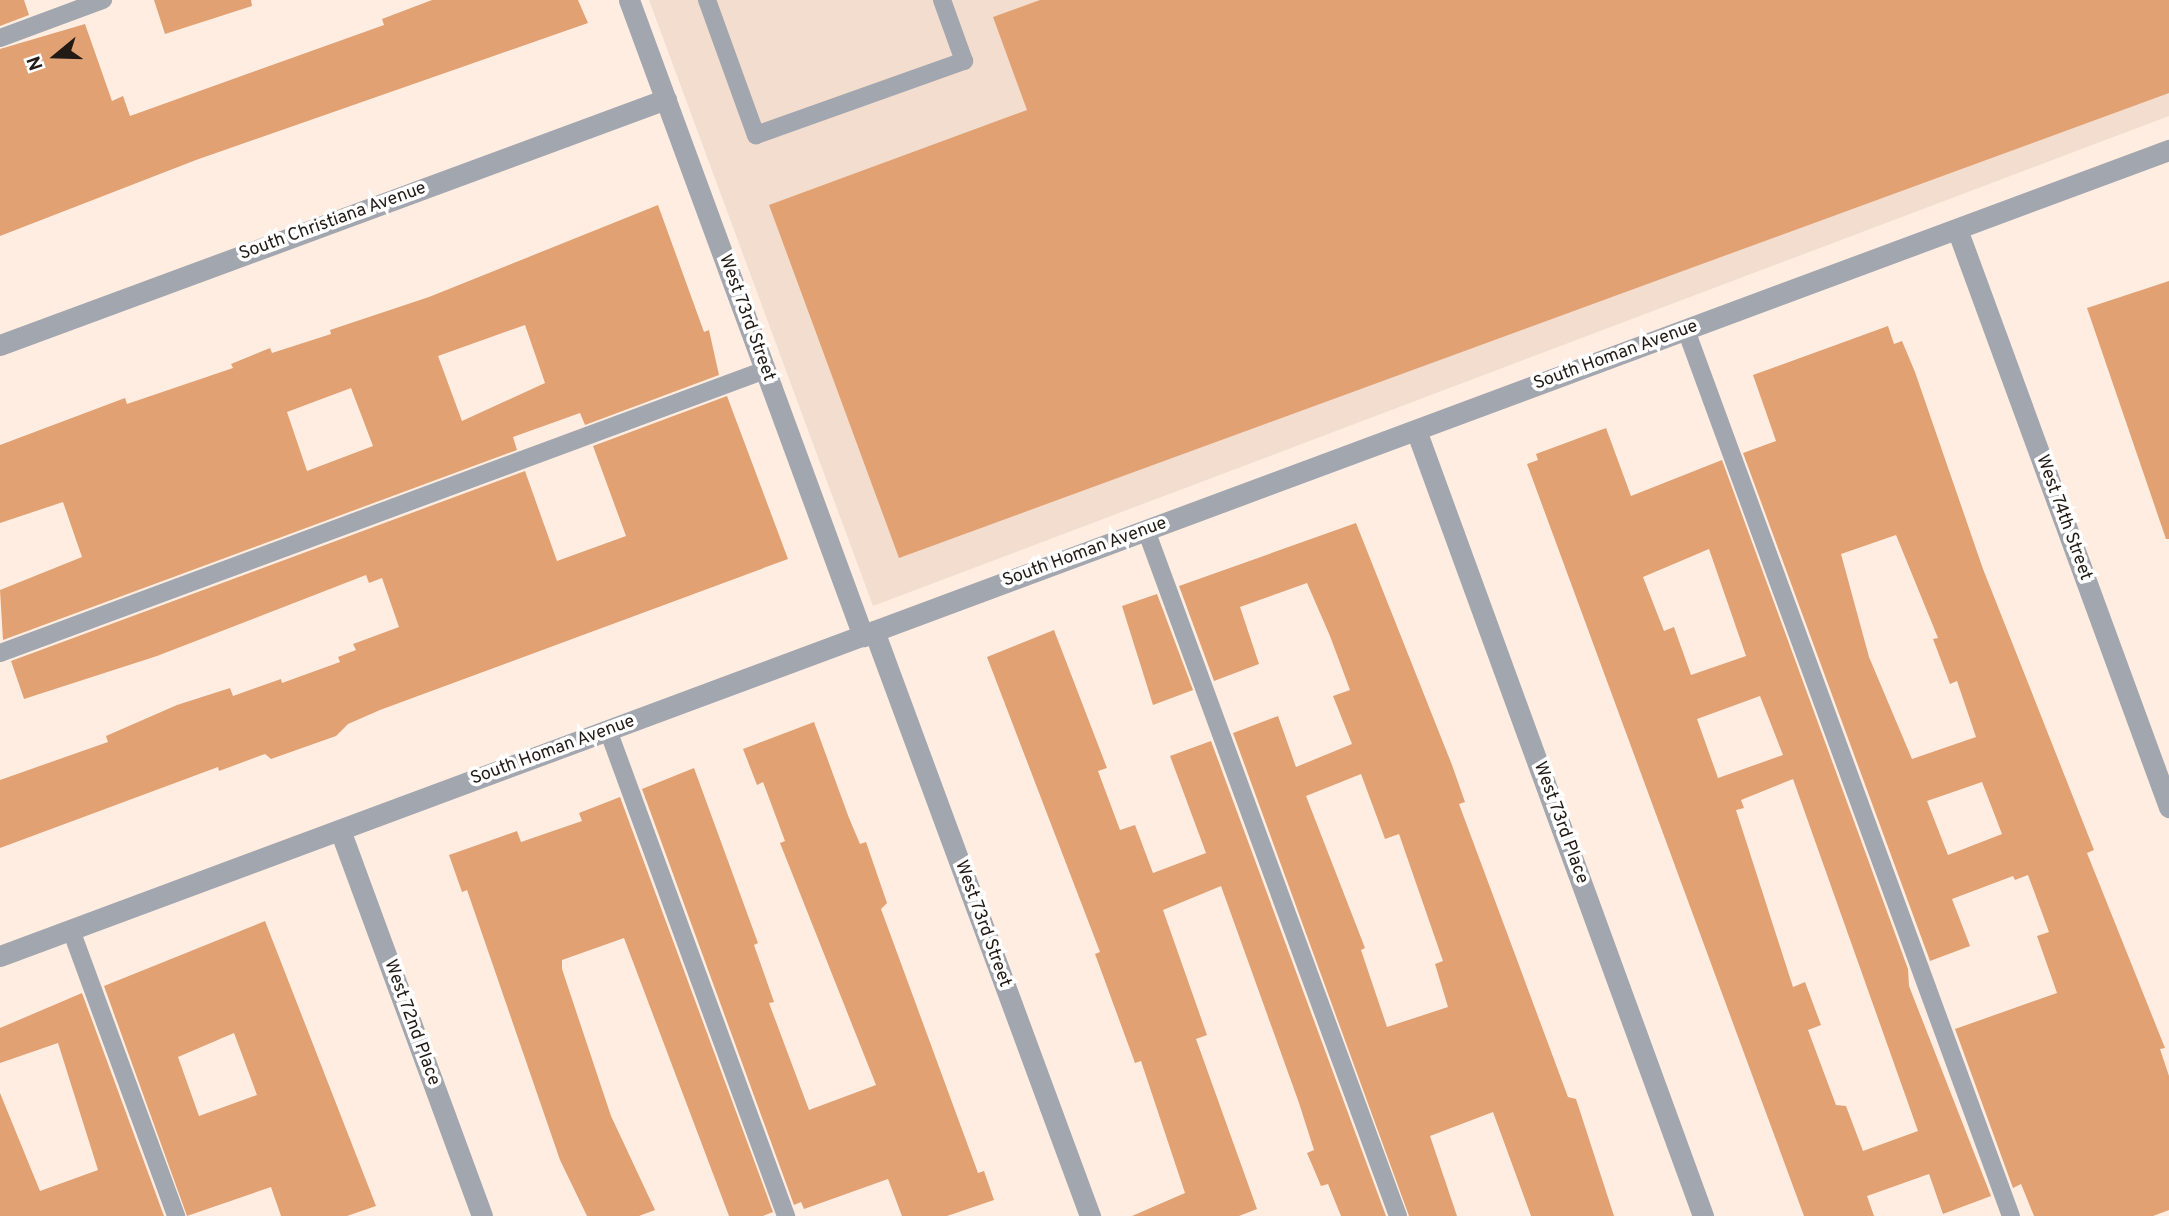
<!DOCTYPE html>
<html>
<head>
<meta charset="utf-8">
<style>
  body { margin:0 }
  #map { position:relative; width:2169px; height:1216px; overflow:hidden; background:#ffede2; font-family:Overpass,sans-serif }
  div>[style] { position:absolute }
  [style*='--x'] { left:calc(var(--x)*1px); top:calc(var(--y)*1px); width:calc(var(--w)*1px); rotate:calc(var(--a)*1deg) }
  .built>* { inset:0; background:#f3ddce }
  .building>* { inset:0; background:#e2a173 }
  .lane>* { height:18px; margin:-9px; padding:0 9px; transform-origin:9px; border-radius:9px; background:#a2a6af }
  .street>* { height:21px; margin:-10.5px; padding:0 10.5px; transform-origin:10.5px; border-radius:10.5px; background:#a2a6af }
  span { translate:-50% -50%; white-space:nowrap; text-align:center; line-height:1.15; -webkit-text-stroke:7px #fff; paint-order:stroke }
  .street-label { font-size:18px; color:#211a15 }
  .north { position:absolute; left:21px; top:21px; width:70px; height:70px; -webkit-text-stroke:5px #fff; paint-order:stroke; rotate:251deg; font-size:19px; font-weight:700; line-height:28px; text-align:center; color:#211a15 }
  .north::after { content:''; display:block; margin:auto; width:24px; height:32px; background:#211a15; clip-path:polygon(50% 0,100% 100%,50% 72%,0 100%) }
</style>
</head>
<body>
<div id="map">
  <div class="built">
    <i style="clip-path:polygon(649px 0,2169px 0,2169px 116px,873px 606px)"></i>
  </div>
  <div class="building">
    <i style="clip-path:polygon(0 0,24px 0,29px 15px,0 26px)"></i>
    <i style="clip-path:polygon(154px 0,251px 0,252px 6px,165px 34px)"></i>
    <i style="clip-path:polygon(432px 0,578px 0,588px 23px,196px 160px,0 236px,0 49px,85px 24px,112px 101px,123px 96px,130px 116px,384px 25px,382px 19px)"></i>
    <i style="clip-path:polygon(1040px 0,2169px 0,2169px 93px,899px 558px,769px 205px,1027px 110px,993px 17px)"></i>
    <i style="clip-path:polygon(evenodd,658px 205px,704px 332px,709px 330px,719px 375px,585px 425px,580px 413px,513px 437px,517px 450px,3px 640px,0 590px,82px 557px,63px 502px,0 523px,0 445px,125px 398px,127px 404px,233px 368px,231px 364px,270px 348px,272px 353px,331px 334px,330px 330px,429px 297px,658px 205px,525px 325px,545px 383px,462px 421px,438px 356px,525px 325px,658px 205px,351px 388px,373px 446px,307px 471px,287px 412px,351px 388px)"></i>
    <i style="clip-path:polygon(2169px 281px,2169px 539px,2166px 539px,2087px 308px)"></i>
    <i style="clip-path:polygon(evenodd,1888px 326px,1894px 344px,1902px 341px,1915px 372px,1983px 569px,2094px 850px,2087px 853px,2165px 1048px,2160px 1049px,2169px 1076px,2169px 1210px,2153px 1216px,2034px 1216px,2021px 1184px,2013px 1188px,1955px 1029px,2057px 993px,2037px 936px,2049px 932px,2028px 875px,2015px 880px,2013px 876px,1952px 899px,1970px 946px,1930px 961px,1743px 453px,1776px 441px,1753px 375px,1888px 326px,1896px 535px,1938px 638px,1933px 639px,1950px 684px,1957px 681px,1976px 737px,1912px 759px,1869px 657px,1841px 554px,1896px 535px,1888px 326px,1982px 782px,2002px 834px,1948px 855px,1927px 801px,1982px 782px)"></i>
    <i style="clip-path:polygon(727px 396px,788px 559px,380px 710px,348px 724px,336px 736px,271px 759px,265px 754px,219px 771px,218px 767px,0 848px,0 780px,108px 742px,106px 736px,177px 705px,230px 688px,233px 696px,281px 679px,282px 683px,340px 662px,338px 657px,356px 650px,353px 644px,399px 627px,382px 578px,369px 583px,366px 575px,157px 656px,24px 699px,11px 661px,525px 471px,557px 561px,626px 536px,593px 446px)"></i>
    <i style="clip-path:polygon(evenodd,1606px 428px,1631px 496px,1722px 460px,1908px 969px,1909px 986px,1991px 1196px,1943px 1214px,1929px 1174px,1867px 1196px,1874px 1216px,1804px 1216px,1527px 464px,1538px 460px,1536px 454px,1606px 428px,1709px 549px,1746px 656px,1691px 675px,1674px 627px,1664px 631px,1643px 577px,1709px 549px,1606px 428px,1760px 696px,1783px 755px,1718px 778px,1697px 719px,1760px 696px,1606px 428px,1793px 779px,1918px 1131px,1863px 1151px,1846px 1106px,1836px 1105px,1808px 1030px,1821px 1025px,1805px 982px,1793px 987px,1736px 810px,1744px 808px,1741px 800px,1793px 779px)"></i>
    <i style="clip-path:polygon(evenodd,1356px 523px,1452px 765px,1465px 802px,1459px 804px,1568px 1097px,1576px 1099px,1614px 1216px,1531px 1216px,1493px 1112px,1430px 1136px,1457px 1216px,1409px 1216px,1233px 733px,1278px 716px,1296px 767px,1352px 744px,1333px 696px,1350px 690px,1330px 636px,1307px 583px,1240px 607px,1259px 664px,1214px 681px,1179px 586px,1356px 523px,1361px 774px,1385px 839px,1399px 834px,1443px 961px,1435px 964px,1448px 1007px,1387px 1027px,1361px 950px,1365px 948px,1306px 796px,1361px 774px)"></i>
    <i style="clip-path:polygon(1157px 594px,1193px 690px,1153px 705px,1122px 606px)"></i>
    <i style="clip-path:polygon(1054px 630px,1107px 768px,1098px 771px,1120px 830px,1135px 825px,1153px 873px,1206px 853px,1170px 756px,1211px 741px,1386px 1216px,1341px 1216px,1328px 1184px,1321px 1186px,1307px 1153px,1314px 1150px,1299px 1103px,1221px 886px,1163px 910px,1207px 1035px,1196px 1039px,1257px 1209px,1239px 1216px,1132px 1216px,1185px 1193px,1141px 1061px,1135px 1063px,1095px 954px,1100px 952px,987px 657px)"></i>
    <i style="clip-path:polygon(814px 722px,849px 818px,860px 844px,866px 842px,887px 903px,881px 909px,978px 1173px,984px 1171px,994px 1200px,947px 1216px,902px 1216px,888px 1179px,804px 1209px,801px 1202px,794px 1205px,642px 789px,694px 768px,758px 943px,754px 945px,774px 1002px,769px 1003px,809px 1110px,876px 1085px,780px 843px,785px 841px,763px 782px,757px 785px,743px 749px)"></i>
    <i style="clip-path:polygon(620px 797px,773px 1212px,763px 1216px,729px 1216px,624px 938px,562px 960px,562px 969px,611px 1116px,655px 1210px,639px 1216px,587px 1216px,560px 1160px,467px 890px,462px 892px,449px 855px,517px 831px,521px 842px,582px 821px,579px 813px)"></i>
    <i style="clip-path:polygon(evenodd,265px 921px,376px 1206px,347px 1216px,281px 1216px,271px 1187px,187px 1216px,104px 986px,265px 921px,234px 1033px,257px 1095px,199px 1116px,178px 1057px,234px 1033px)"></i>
    <i style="clip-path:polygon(82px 993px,164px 1216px,0 1216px,0 1093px,40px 1191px,98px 1170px,58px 1043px,0 1063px,0 1028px)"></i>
  </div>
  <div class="lane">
    <i style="--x:707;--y:0;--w:144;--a:70.1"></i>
    <i style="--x:756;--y:135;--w:221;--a:-19.6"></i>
    <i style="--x:964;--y:61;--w:65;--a:-109.8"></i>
    <i style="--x:0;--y:38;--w:110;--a:-20.3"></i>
    <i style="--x:1686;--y:330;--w:944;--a:69.86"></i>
    <i style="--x:1146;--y:530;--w:731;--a:69.83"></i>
    <i style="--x:0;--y:653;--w:816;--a:-20.3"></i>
    <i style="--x:608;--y:730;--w:518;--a:69.88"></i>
    <i style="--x:71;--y:930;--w:305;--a:69.8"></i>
  </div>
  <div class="street">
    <i style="--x:629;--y:0;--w:678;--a:69.8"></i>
    <i style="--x:1957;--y:229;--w:616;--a:69.86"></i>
    <i style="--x:0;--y:345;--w:710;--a:-20.27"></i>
    <i style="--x:1416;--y:430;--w:837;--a:69.94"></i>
    <i style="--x:874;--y:631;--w:624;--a:69.73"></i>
    <i style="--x:340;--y:830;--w:411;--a:69.8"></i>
    <i style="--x:0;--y:956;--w:2314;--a:-20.39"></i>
  </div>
  <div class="street-label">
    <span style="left:333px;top:222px;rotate:-20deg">South Christiana Avenue</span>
    <span style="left:746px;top:318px;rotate:70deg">West 73rd Street</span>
    <span style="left:1616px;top:356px;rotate:-20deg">South Homan Avenue</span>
    <span style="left:2063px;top:518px;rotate:70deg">West 74th Street</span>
    <span style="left:1085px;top:553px;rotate:-20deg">South Homan Avenue</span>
    <span style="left:553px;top:751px;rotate:-20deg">South Homan Avenue</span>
    <span style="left:1560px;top:823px;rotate:70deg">West 73rd Place</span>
    <span style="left:982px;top:924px;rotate:70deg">West 73rd Street</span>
    <span style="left:411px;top:1023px;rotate:70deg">West 72nd Place</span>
  </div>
  <div class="north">N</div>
</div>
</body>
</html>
